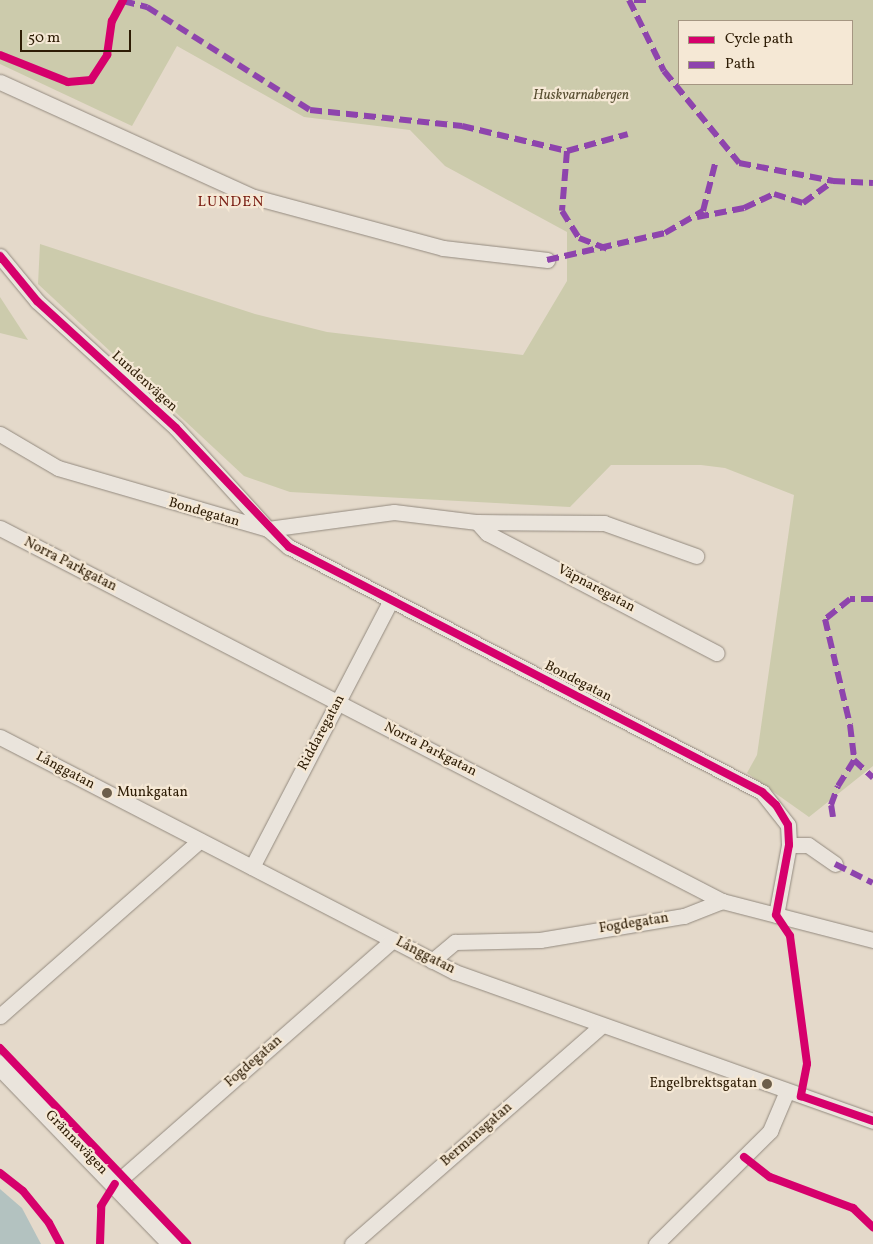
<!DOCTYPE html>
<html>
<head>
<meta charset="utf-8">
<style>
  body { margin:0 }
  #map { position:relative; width:873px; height:1244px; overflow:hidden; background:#e4d9ca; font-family:Vollkorn,serif }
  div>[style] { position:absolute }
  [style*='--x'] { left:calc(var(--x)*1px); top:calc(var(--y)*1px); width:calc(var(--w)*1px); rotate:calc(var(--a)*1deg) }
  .green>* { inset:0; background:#cccbac }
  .water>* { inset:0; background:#b3c2c0 }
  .roads { filter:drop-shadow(0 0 1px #938a7f) drop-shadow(0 0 1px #938a7f) }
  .minor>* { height:15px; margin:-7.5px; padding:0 7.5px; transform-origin:7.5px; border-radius:7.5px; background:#eae4dc }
  .secondary>* { height:20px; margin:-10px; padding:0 10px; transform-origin:10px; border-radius:10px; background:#eae4dc }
  .quiet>* { height:6px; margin-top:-3px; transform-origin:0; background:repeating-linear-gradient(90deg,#8e44ad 0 12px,transparent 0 18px) }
  .cycleway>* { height:8px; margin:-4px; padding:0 4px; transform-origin:4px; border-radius:4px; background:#d6006c }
  .dots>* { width:14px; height:14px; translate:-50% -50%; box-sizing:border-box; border:2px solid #f5e8d5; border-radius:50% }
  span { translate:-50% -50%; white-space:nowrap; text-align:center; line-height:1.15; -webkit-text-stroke:4.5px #f5e8d5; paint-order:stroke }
  .park-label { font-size:14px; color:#574d30; font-style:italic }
  .street-label { font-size:14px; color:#2d1c05 }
  .poi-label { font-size:14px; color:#2d1c05 }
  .left { translate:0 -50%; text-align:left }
  .right { translate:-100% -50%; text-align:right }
  .neighbourhood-label { font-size:15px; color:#7a1f14; letter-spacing:1px }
  .legend { position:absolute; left:678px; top:20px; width:175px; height:65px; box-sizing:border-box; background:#f5e8d5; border:1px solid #a59682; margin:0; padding:6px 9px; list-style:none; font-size:15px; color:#2d1c05 }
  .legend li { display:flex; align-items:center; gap:10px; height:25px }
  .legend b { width:25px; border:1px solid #a59682 }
  .scale { position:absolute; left:20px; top:30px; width:111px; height:22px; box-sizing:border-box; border:2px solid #2d1c05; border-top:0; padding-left:6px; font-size:15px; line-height:18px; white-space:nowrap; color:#2d1c05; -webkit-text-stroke:4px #f5e8d5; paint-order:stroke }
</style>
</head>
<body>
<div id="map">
  <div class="green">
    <i style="clip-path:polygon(evenodd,0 0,873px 0,873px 766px,809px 817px,747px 773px,757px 755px,794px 495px,725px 468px,701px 465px,611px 465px,570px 507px,290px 492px,244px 476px,38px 284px,40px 244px,255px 314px,327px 332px,523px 355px,567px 281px,567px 232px,445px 166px,410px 130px,304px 117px,177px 46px,132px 126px,0 64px,0 0,679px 21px,852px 21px,852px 84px,679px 84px,679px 21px)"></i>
    <i style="clip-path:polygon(0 297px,28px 340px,0 333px)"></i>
  </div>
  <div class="water">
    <i style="clip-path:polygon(0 1189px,22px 1208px,41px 1244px,0 1244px)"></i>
  </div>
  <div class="roads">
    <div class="minor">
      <i style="--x:0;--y:82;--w:279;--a:24.4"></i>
      <i style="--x:254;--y:197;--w:196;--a:15.1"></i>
      <i style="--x:443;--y:248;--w:105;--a:6.6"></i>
      <i style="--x:0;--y:256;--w:58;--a:50.6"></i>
      <i style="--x:37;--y:301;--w:188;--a:42.4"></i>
      <i style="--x:176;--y:428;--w:137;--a:47.7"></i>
      <i style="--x:0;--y:434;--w:67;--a:30.4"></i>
      <i style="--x:58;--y:468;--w:219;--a:16.2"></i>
      <i style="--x:268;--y:529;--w:28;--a:41"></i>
      <i style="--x:289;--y:547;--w:533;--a:27.38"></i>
      <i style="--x:762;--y:792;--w:42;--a:51.8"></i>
      <i style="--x:788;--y:825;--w:20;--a:87"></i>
      <i style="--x:789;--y:845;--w:71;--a:100.5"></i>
      <i style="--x:477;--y:522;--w:15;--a:48"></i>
      <i style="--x:487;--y:533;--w:259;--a:27.6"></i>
      <i style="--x:0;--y:528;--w:813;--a:27.32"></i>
      <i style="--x:722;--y:901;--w:156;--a:14.5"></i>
      <i style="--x:268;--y:529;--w:127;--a:-7.7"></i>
      <i style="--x:394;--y:512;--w:84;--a:6.9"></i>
      <i style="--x:477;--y:522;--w:127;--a:0.5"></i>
      <i style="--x:604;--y:523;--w:98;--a:19.7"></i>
      <i style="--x:0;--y:737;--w:512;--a:27.32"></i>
      <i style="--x:455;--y:972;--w:444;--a:19.6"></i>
      <i style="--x:789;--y:845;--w:19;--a:0"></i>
      <i style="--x:808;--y:845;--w:33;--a:35"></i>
      <i style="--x:252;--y:867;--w:301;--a:-62.5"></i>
      <i style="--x:432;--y:961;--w:30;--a:-40"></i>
      <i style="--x:455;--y:942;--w:85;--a:-1.3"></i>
      <i style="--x:540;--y:940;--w:146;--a:-9.5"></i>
      <i style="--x:684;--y:916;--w:41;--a:-21.5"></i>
      <i style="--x:0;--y:1016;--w:266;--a:-41.3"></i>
      <i style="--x:115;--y:1184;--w:370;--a:-41.3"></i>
      <i style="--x:352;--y:1244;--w:331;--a:-41.2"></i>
      <i style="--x:656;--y:1244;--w:161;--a:-44.7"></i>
      <i style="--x:770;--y:1131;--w:43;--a:-67"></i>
    </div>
    <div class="secondary">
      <i style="--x:0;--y:1065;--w:249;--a:46"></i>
    </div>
  </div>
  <div class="quiet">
    <i style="--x:629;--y:0;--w:79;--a:63.8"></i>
    <i style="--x:664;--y:71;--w:119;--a:50.8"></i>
    <i style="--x:739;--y:163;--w:96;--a:10.8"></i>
    <i style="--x:833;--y:181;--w:40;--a:2.9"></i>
    <i style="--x:634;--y:0;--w:16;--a:0"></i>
    <i style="--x:123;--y:1;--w:25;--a:14"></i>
    <i style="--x:147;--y:7;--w:193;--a:32.3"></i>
    <i style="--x:310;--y:110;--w:153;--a:6"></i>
    <i style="--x:462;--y:126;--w:108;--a:13.4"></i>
    <i style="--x:567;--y:151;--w:63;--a:-15.6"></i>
    <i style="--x:567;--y:151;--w:60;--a:94.8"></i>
    <i style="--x:562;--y:211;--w:32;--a:58"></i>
    <i style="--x:579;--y:238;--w:30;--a:21"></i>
    <i style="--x:697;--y:217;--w:48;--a:-10.8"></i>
    <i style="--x:744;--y:208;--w:33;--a:-25"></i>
    <i style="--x:774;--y:194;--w:30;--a:17"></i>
    <i style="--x:803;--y:203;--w:37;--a:-36"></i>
    <i style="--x:547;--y:260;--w:121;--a:-12.9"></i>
    <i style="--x:665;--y:233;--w:44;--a:-30.1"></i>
    <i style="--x:703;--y:211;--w:53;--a:-75.7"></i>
    <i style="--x:873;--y:599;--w:23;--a:180"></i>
    <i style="--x:850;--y:599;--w:32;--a:141"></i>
    <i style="--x:825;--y:619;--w:109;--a:76.7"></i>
    <i style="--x:850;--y:725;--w:35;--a:83"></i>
    <i style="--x:854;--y:760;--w:26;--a:43"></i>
    <i style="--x:833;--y:817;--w:12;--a:-99"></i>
    <i style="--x:831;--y:805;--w:20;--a:-70"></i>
    <i style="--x:838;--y:786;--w:31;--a:-58"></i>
    <i style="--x:835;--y:864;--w:42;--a:26.6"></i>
  </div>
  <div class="cycleway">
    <i style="--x:0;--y:55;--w:73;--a:21.7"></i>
    <i style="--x:68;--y:82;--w:23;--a:-5"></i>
    <i style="--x:91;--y:80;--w:30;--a:-57"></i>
    <i style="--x:107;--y:55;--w:34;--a:-82"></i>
    <i style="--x:112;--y:21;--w:24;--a:-62"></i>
    <i style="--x:0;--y:256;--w:58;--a:50.6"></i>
    <i style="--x:37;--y:301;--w:188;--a:42.4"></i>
    <i style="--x:176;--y:428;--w:164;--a:46.5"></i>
    <i style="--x:289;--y:547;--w:533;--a:27.38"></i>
    <i style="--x:762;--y:792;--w:19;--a:43"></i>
    <i style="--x:776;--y:805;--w:23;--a:59"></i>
    <i style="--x:788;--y:825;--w:20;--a:87"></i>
    <i style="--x:789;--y:845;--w:71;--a:100.5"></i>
    <i style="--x:776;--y:915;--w:25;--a:56"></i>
    <i style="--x:790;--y:936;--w:129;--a:82.4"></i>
    <i style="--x:807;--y:1064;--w:33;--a:101"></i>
    <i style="--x:801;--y:1096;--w:76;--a:19.1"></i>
    <i style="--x:0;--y:1048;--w:271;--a:46.3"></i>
    <i style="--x:744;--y:1157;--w:33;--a:38"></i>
    <i style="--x:770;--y:1177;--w:89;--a:20.5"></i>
    <i style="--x:853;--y:1208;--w:28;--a:44"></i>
    <i style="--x:0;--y:1173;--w:29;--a:38"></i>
    <i style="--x:23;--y:1191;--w:41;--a:50.9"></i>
    <i style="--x:49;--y:1223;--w:24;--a:62"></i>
    <i style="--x:100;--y:1244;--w:38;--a:-88"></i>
    <i style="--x:101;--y:1206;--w:26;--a:-58"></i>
  </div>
  <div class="dots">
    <i style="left:107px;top:793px;background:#6d5e4a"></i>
    <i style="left:767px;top:1084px;background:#6d5e4a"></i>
  </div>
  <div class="park-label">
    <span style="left:581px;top:96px">Huskvarnabergen</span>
  </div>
  <div class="street-label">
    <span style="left:144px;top:382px;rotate:42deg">Lundenvägen</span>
    <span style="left:204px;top:513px;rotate:16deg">Bondegatan</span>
    <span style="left:70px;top:565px;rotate:27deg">Norra Parkgatan</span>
    <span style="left:596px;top:589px;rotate:28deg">Väpnaregatan</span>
    <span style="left:578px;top:682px;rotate:27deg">Bondegatan</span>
    <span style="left:322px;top:733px;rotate:-62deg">Riddaregatan</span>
    <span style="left:430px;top:750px;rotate:27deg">Norra Parkgatan</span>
    <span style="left:65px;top:771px;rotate:28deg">Långgatan</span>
    <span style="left:634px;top:924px;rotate:-9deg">Fogdegatan</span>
    <span style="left:425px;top:956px;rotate:27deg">Långgatan</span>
    <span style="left:254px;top:1062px;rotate:-41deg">Fogdegatan</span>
    <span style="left:477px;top:1135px;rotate:-41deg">Bermansgatan</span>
    <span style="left:76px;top:1143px;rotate:46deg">Grännavägen</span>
  </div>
  <div class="poi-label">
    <span class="left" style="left:117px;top:793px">Munkgatan</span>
    <span class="right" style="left:757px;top:1084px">Engelbrektsgatan</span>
  </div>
  <div class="neighbourhood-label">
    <span style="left:231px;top:203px">LUNDEN</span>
  </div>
  <ul class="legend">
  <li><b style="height:6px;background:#d6006c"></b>Cycle path</li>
  <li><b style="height:6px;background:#8e44ad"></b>Path</li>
  </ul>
  <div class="scale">50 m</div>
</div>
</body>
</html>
